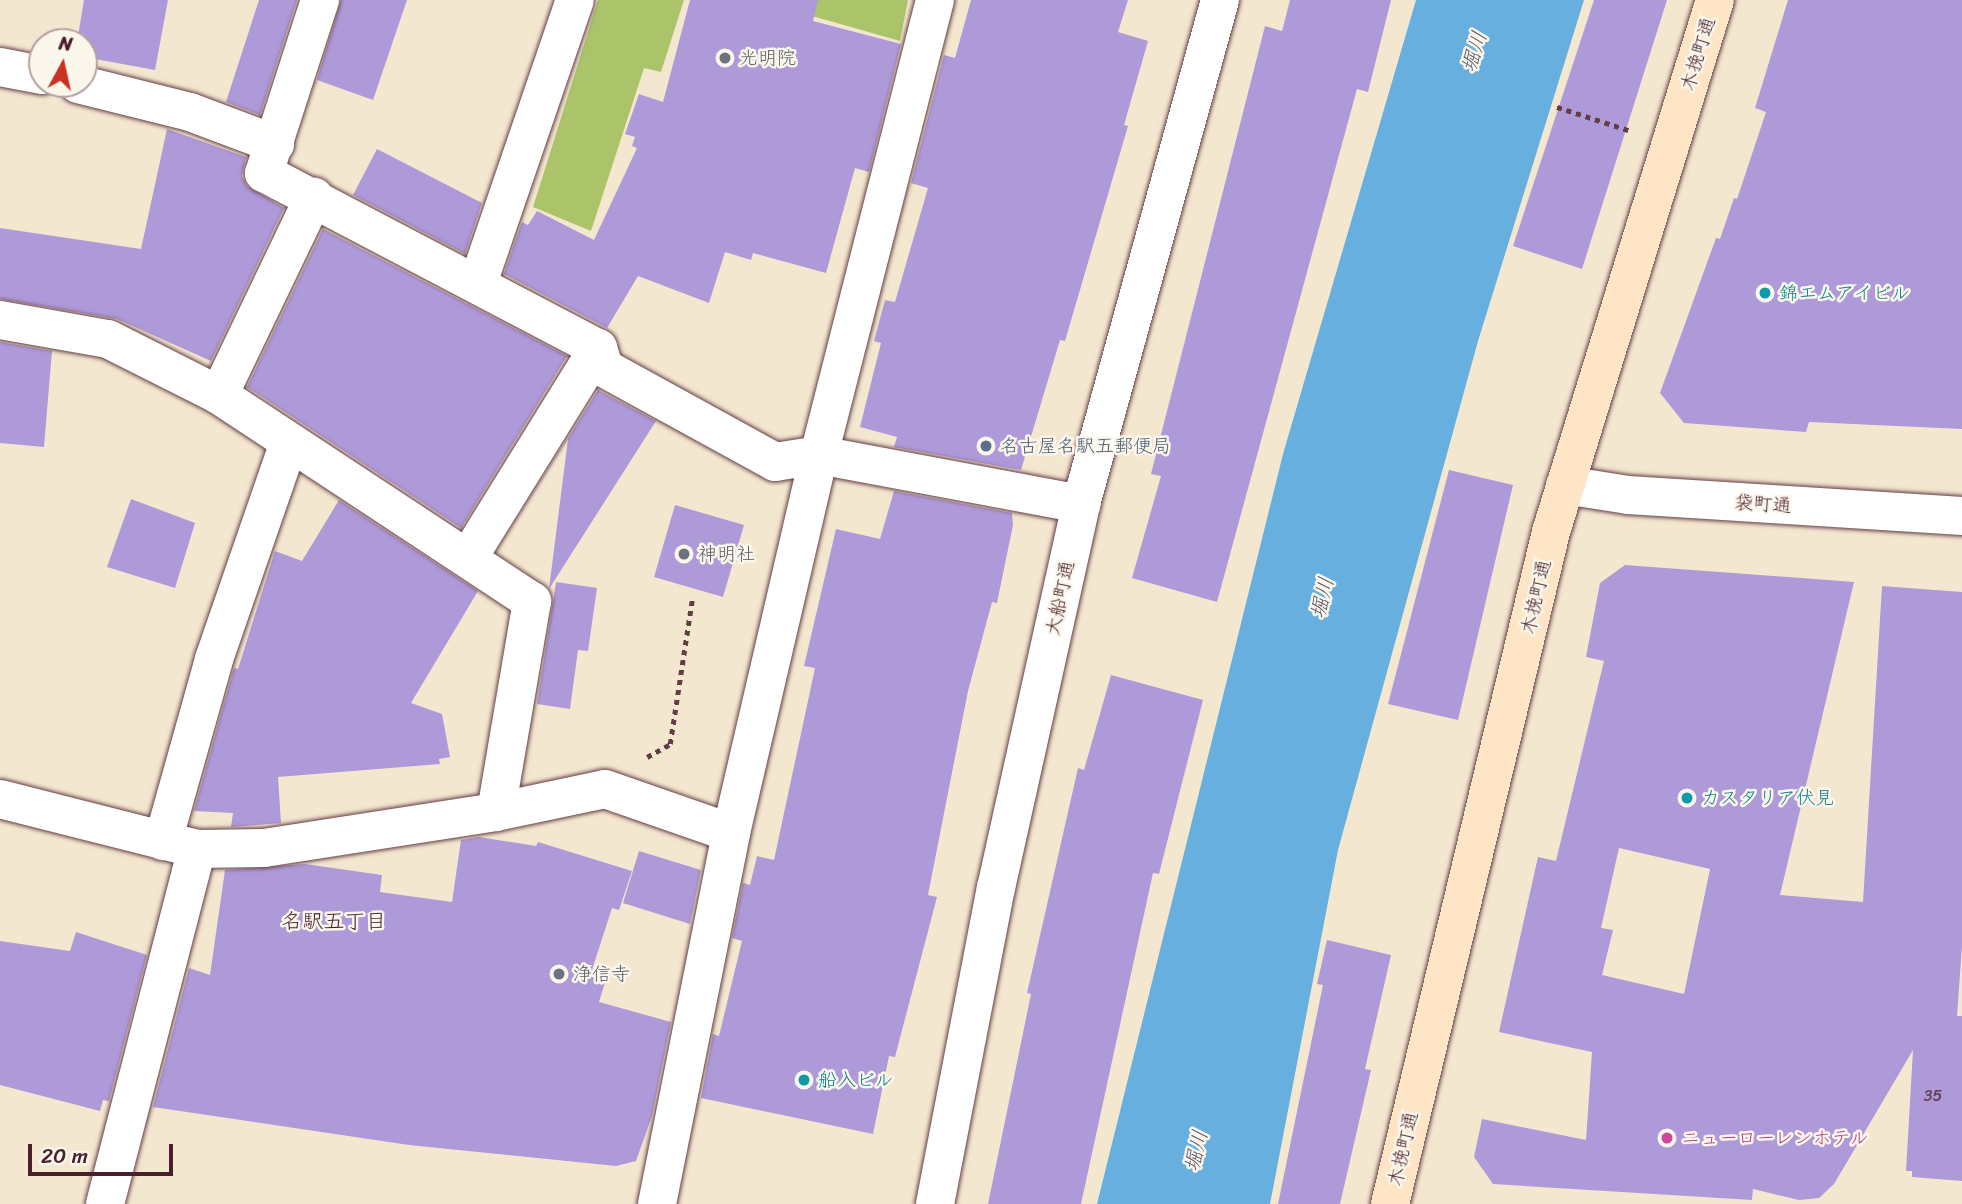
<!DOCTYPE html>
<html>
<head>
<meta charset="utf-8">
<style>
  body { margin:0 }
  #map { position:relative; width:1962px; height:1204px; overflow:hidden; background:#f4e7d0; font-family:Sriracha,"Klee One",sans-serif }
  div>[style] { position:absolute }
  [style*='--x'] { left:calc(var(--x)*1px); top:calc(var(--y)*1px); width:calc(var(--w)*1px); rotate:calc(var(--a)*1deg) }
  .green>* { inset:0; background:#abc469 }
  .water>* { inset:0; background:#66afde }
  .building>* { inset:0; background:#af9ad9 }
  .path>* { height:4.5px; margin-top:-2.25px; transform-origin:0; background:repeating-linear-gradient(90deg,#643d44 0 5px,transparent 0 10px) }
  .roads { filter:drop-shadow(0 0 2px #643d44) drop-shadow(0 0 2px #643d44) }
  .street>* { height:38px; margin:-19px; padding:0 19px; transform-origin:19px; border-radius:19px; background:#fff }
  .secondary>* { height:38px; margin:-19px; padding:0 19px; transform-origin:19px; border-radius:19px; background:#fde5c5 }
  .dots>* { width:19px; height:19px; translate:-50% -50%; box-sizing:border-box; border:4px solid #fbf7ec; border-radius:50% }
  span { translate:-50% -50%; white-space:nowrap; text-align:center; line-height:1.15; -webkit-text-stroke:5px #fbf7ec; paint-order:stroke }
  .number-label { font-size:16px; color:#633e56 }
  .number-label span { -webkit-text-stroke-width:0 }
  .street-label { font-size:19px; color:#4a1f2b }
  .worship-label { font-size:19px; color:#5b616d }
  .left { translate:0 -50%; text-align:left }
  .culture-label { font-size:19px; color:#0d838f }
  .service-label { font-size:19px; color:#4e5e75 }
  .hotel-label { font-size:19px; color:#b23c85 }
  .water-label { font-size:21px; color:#54516a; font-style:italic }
  .neighbourhood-label { font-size:21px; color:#4a1f2b }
  .north { position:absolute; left:28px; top:28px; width:70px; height:70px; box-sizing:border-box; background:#fbf7ec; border:2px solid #b4a19f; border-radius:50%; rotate:8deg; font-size:19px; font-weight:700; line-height:28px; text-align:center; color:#4a1f2b }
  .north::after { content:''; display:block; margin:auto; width:24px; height:32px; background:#c8321e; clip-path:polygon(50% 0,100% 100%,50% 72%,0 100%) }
  .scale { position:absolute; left:28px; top:1144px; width:145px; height:32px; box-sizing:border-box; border:4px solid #4a1f2b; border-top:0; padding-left:9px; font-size:21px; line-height:24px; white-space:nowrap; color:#4a1f2b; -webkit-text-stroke:5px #fbf7ec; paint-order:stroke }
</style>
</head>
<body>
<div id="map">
  <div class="green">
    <i style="clip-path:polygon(598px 0,684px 0,661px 72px,644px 68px,591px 231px,533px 207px)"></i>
    <i style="clip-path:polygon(756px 0,908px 0,900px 41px)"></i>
  </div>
  <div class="water">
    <i style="clip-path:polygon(1416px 0,1584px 0,1478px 341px,1338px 850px,1270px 1204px,1097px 1204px,1283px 454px)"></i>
  </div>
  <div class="building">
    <i style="clip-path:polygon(84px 0,168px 0,155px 70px,84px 57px,84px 42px,77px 42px)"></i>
    <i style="clip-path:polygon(259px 0,297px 0,260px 115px,226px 102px)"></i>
    <i style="clip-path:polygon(341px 0,407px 0,373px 100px,317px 80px)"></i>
    <i style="clip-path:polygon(690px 0,818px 0,813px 21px,901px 44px,869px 172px,855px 168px,826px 273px,753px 253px,751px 260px,725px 252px,709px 303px,638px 276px,607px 328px,504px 274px,522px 222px,528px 225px,537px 211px,594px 240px,637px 148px,632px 146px,635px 137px,625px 134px,639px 94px,663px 102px)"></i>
    <i style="clip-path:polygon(971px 0,1128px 0,1118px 32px,1148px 41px,1124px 125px,1128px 126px,1065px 341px,1060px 340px,1021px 470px,894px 447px,897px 437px,860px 427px,881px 343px,874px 341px,885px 300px,895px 302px,928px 188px,911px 183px,944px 55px,955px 58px)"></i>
    <i style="clip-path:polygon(1290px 0,1391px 0,1368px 92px,1357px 89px,1217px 602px,1132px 578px,1161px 476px,1151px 474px,1265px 26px,1282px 31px)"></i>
    <i style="clip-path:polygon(1594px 0,1667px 0,1582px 269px,1513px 246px)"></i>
    <i style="clip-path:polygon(1788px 0,1962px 0,1962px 429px,1809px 422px,1806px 432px,1684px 423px,1660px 393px,1716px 238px,1720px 239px,1734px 198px,1737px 199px,1766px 112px,1755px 108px)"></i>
    <i style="clip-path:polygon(167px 129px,246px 157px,242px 176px,247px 186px,284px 208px,211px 361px,117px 319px,0 299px,0 228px,141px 249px)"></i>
    <i style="clip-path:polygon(377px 149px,482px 203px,465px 254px,353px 195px)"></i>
    <i style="clip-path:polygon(323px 229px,567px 356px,461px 528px,247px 387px)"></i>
    <i style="clip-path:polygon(0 342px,52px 351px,44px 447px,0 443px)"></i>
    <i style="clip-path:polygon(598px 390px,656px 421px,549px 589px,568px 439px,497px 552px)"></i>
    <i style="clip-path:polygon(1449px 470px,1513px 485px,1458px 720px,1388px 704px)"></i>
    <i style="clip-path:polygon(894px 491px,1012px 513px,1013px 525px,997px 603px,992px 602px,968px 691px,928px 895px,937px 897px,895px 1057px,889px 1056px,873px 1134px,701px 1098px,713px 1034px,719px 1036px,742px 941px,732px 938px,743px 883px,750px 885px,757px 856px,774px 860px,815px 668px,804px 666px,836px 529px,880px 539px)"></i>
    <i style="clip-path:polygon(131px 499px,195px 523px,175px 588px,107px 567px)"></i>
    <i style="clip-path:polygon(339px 500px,478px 591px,411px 703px,442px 714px,450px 757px,439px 759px,440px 764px,278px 777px,281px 823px,231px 827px,233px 813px,194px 811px,234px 668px,238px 669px,275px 551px,302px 561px)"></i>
    <i style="clip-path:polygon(675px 505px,744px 525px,723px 597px,654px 577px)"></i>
    <i style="clip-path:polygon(evenodd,1625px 565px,1854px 582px,1780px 895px,1863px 902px,1882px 586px,1962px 592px,1962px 946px,1957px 1016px,1962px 1016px,1962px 1181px,1912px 1177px,1912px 1171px,1906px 1171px,1913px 1050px,1834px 1184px,1819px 1198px,1799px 1200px,1753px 1189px,1752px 1200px,1493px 1184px,1474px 1157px,1482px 1119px,1586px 1140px,1592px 1052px,1499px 1032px,1538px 857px,1556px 861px,1604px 661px,1586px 657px,1600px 583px,1625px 565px,1619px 848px,1710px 869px,1684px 994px,1602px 975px,1613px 930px,1601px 928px,1619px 848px)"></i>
    <i style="clip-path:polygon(556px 582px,597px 588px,588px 651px,578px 650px,570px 709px,537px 704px)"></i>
    <i style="clip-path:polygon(1111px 675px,1203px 700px,1159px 874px,1153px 873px,1081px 1204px,988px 1204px,1031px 994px,1027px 993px,1078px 768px,1084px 770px)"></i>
    <i style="clip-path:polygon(479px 837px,536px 846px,538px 842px,632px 871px,619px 910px,612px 908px,591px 973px,606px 979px,599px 1002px,671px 1022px,652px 1116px,636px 1161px,616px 1166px,409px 1145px,153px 1107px,189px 968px,210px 975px,225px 870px,305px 864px,382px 875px,380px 892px,452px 902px,461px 840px)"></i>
    <i style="clip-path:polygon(639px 851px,701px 870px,690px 924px,623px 903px)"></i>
    <i style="clip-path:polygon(76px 932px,147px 955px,109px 1101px,103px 1100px,100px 1111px,0 1085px,0 941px,70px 951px)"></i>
    <i style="clip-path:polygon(1327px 940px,1391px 955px,1365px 1069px,1371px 1070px,1340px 1204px,1278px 1204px,1323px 985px,1317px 984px)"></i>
  </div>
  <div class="path">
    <i style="--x:1557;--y:107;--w:75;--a:17.9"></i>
    <i style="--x:647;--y:757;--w:26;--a:-29"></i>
    <i style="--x:670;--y:744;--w:145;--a:-81.3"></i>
  </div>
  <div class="roads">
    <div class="street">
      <i style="--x:320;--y:0;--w:182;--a:107.9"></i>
      <i style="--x:264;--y:173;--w:377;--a:27.7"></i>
      <i style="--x:598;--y:348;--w:21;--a:73"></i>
      <i style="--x:604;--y:368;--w:195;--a:28.8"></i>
      <i style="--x:775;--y:462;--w:45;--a:-9"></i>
      <i style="--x:819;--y:455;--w:267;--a:10.6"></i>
      <i style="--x:0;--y:67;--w:43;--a:10.8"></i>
      <i style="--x:78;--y:84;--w:115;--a:14"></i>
      <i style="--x:190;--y:112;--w:91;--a:20.6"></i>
      <i style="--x:478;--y:283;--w:299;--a:-71.1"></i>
      <i style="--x:0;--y:320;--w:110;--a:10"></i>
      <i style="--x:108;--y:339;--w:124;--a:26.8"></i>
      <i style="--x:219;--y:395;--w:375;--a:33.4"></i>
      <i style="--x:532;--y:601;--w:214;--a:99.7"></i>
      <i style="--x:219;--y:395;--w:220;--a:-64.4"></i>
      <i style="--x:1565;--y:485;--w:64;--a:9"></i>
      <i style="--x:1628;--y:495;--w:335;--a:3.6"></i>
      <i style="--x:468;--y:558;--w:247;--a:-58.2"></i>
      <i style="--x:0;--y:799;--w:203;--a:14.2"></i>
      <i style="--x:197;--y:849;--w:67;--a:-0.9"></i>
      <i style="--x:264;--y:848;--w:235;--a:-8.8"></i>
      <i style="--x:496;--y:812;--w:111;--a:-11.9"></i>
      <i style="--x:605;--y:789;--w:133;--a:19.2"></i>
      <i style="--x:163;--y:841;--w:189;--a:-74.3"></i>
      <i style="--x:214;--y:659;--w:229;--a:-70.9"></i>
      <i style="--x:105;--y:1204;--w:367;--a:-75.5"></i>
      <i style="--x:657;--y:1204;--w:378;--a:-78.7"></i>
      <i style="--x:731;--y:833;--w:388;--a:-76.9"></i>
      <i style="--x:819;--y:455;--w:470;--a:-75.7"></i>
      <i style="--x:935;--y:1204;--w:322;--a:-79.1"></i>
      <i style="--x:996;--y:888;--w:393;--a:-77.5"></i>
      <i style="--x:1081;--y:504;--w:523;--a:-74.58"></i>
    </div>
    <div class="secondary">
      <i style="--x:1390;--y:1204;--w:691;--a:-76.53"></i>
      <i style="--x:1551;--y:532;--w:557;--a:-72.87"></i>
    </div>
  </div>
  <div class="dots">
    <i style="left:725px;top:58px;background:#6b7280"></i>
    <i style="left:1765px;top:293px;background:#0f9aa8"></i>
    <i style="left:986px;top:446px;background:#5c6f8a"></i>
    <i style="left:684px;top:554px;background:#6b7280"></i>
    <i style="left:1687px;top:798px;background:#0f9aa8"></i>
    <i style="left:559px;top:974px;background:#6b7280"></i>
    <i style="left:804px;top:1080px;background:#0f9aa8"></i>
    <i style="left:1667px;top:1138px;background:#d1479c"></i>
  </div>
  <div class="number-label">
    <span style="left:1933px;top:1096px">35</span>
  </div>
  <div class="street-label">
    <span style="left:1698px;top:54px;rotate:-73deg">木挽町通</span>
    <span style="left:1763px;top:504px;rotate:4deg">袋町通</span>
    <span style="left:1536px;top:597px;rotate:-77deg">木挽町通</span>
    <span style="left:1060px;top:598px;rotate:-78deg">大船町通</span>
    <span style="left:1403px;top:1149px;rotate:-77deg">木挽町通</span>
  </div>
  <div class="worship-label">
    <span class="left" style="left:739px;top:58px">光明院</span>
    <span class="left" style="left:698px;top:554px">神明社</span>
    <span class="left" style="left:573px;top:974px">浄信寺</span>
  </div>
  <div class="culture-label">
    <span class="left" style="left:1779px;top:293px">錦エムアイビル</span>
    <span class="left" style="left:1701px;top:798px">カスタリア伏見</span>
    <span class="left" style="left:818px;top:1080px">船入ビル</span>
  </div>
  <div class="service-label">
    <span class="left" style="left:1000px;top:446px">名古屋名駅五郵便局</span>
  </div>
  <div class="hotel-label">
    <span class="left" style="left:1681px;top:1138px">ニューローレンホテル</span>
  </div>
  <div class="water-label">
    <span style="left:1474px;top:52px;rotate:-73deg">堀川</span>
    <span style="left:1322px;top:598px;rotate:-77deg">堀川</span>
    <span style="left:1196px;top:1151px;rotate:-77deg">堀川</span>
  </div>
  <div class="neighbourhood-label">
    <span style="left:334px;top:921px">名駅五丁目</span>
  </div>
  <div class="north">N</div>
  <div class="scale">20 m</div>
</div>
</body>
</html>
